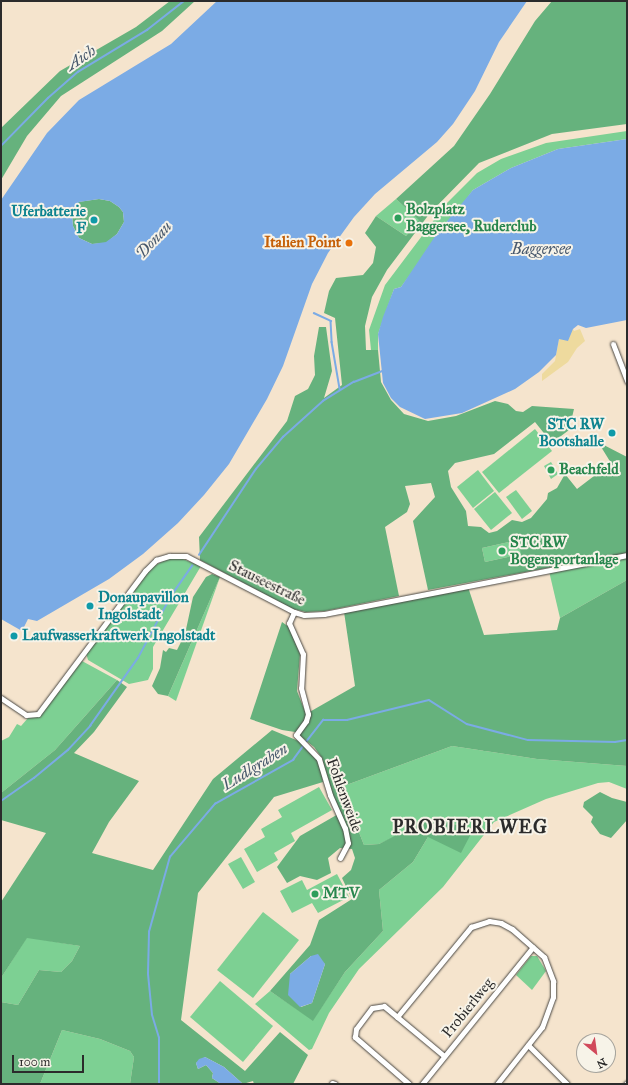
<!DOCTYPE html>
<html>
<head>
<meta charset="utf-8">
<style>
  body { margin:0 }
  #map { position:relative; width:628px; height:1085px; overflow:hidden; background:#f5e4cd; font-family:"IM FELL Great Primer",serif }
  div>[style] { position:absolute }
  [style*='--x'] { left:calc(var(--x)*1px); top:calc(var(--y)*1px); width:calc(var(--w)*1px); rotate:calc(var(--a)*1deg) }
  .green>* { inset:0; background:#7dd093 }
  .forest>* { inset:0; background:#66b27d }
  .sand>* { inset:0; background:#eeda9e }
  .water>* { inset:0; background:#7babe5 }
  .stream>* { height:1.5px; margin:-0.75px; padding:0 0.75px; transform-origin:0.75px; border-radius:0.75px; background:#7babe5 }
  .roads { filter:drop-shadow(0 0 1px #494743) drop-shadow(0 0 1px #494743) }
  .minor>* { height:5px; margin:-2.5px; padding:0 2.5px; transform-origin:2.5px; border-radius:2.5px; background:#fff }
  .dots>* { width:11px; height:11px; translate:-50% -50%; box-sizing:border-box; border:2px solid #f7f3e8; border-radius:50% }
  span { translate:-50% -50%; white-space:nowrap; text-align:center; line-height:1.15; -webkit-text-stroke:4px #f7f3e8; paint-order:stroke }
  .leisure-label { font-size:15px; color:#27864d; font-weight:700 }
  .left { translate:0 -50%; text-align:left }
  .culture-label { font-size:15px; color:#0d838f; font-weight:700 }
  .right { translate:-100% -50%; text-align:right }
  .food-label { font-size:15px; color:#c56008; font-weight:700 }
  .street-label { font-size:15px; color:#2b2b2b }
  .water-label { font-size:16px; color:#47586c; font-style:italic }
  .district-label { font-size:19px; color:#2b2b2b; font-weight:700; letter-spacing:1px }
  .frame { position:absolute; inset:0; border:2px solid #2b2b2b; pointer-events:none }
  .north { position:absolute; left:576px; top:1033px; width:40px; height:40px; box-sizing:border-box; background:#f7f3e8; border:1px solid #a5a39c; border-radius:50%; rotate:151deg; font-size:11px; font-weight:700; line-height:16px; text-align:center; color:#2b2b2b }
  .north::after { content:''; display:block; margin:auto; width:14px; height:18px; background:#d1495b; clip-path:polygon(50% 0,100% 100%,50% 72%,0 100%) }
  .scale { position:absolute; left:12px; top:1055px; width:72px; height:18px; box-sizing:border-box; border:2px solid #2b2b2b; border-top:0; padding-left:5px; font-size:12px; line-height:14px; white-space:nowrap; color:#2b2b2b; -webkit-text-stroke:3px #f7f3e8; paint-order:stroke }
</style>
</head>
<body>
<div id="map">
  <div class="green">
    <i style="clip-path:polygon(627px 131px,627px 139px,558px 149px,511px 168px,473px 190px,401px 287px,394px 289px,378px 334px,378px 350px,371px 350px,369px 330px,385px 285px,446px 204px,477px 173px,501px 159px,546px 143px)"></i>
    <i style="clip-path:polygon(396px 199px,420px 220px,406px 236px,376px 216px)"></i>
    <i style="clip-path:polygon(535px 429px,552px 451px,499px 493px,482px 472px)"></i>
    <i style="clip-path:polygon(551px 462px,558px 474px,551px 479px,544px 466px)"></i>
    <i style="clip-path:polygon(478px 470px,494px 491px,473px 508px,457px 487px)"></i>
    <i style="clip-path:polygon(516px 490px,532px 511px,522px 519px,506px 497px)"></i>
    <i style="clip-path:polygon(495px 492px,512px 513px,491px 530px,474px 509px)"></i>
    <i style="clip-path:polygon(518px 540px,522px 554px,485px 562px,482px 548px)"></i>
    <i style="clip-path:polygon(627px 556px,627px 580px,560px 618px,549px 571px)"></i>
    <i style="clip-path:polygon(180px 558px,201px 566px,153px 647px,153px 669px,148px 680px,129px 684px,88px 660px,86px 653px,152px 567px,167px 559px)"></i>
    <i style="clip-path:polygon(220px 577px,176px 701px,168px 696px)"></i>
    <i style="clip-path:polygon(82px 661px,117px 680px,55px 750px,1px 793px,1px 741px,9px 737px,17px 724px,21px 726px,28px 718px,41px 714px)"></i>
    <i style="clip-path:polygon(452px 746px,537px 759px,627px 766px,627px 789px,609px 782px,598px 783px,546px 799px,494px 822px,443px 887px,359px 969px,329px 1013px,312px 1049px,309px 1050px,255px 1004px,270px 991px,313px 1020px,345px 972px,383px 931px,379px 890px,413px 862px,428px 837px,474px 828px,432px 820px,379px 844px,364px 845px,341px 787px)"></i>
    <i style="clip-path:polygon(319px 787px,332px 810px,291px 833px,295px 841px,274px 853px,278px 860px,257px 872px,244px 849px,265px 837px,261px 829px,282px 817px,278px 810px)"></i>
    <i style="clip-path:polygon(241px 857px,255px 882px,243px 889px,228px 864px)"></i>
    <i style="clip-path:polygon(337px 874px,349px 897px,318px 913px,312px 903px,292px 913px,280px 891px,302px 880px,307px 890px)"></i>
    <i style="clip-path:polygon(263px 912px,299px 940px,253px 998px,217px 970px)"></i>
    <i style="clip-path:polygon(27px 937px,80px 946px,72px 961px,61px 972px,39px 970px,18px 1005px,1px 1002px,1px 978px)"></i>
    <i style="clip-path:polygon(531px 956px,537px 956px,546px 971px,532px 990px,516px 975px)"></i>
    <i style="clip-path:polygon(220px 981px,273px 1026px,243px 1062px,190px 1017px)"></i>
    <i style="clip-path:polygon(62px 1030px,100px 1039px,130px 1051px,134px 1057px,130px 1084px,40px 1084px)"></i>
  </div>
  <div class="forest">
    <i style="clip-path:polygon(170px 1px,195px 1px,162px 31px,61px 96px,27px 136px,1px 180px,1px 128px,60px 71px,136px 27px)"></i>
    <i style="clip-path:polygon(evenodd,552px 1px,627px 1px,627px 124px,552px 134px,479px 163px,430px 213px,387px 270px,372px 297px,365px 326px,366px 350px,378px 350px,381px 382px,391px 400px,404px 414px,428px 421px,456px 416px,495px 401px,508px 404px,516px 411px,523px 412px,532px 406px,574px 409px,569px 430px,557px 439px,555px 447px,535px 422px,494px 454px,455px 463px,448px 471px,451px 487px,466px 511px,468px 526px,481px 527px,489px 533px,497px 531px,512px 520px,522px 522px,531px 518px,547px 499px,548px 493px,557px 488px,565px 474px,577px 489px,611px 463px,598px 442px,627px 457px,627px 553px,428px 590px,413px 521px,435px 497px,431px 483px,405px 486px,410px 504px,407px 512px,385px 527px,399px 596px,325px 611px,306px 612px,293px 609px,200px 560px,199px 537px,287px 421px,295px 396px,308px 389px,315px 375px,314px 356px,319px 327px,326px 327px,332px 371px,324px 398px,342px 385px,335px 318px,324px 313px,329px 291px,336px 278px,363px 275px,373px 263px,376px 247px,365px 233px,376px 216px,406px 236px,419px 220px,396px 199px,454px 146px,490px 94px,535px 21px,552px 1px,518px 540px,521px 554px,485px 562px,482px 548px,518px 540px)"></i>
    <i style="clip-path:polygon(99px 199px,110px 201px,119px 207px,123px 212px,124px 222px,117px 234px,106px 243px,92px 244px,79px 238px,73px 226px,72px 215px,78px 202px)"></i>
    <i style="clip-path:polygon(212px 574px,220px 577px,168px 696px,158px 694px,152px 686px,160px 668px,163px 650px,166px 652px,169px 648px,177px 650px,185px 634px,193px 597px,206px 577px)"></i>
    <i style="clip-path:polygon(evenodd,627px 580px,627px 766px,537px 759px,452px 746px,341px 787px,364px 845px,379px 844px,416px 825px,432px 820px,474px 828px,461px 853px,428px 837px,413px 862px,379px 890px,383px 931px,345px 972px,313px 1021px,270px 991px,310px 945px,319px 920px,352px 899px,342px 878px,351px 870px,355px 858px,352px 849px,340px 848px,328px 858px,331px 873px,317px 880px,300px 876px,287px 883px,277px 867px,300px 836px,340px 813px,328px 785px,322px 758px,314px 747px,295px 732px,282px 730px,250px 719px,282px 622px,289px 627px,300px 654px,297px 691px,306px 714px,355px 686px,344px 612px,468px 587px,484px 635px,557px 630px,560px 618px,627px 580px,311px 956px,325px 964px,312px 1003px,301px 1007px,290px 974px,311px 956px)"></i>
    <i style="clip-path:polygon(117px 680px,127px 687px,94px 732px,74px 753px,139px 781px,109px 822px,92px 853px,153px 870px,213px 779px,272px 730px,301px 742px,316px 755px,320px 764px,323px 782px,274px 797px,198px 893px,181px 1020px,245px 1071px,280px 1032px,308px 1055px,293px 1084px,254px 1084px,253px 1081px,243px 1084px,224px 1067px,205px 1057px,196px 1063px,198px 1069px,206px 1065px,213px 1073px,212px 1078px,221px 1084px,130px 1084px,134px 1057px,130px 1051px,100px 1039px,62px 1030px,40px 1084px,1px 1084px,1px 1002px,18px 1005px,39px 970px,61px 972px,72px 961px,80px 946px,27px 938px,1px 978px,1px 902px,46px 833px,1px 820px,1px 793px,55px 750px)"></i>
    <i style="clip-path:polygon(600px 792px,612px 798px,627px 802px,627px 820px,611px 838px,600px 834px,591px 822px,593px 817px,583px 807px,584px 802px)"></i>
  </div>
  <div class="sand">
    <i style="clip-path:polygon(573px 329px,574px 331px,580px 329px,585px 341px,577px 348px,568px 362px,542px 381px,542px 374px,555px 361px,559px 339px,564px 338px)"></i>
  </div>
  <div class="water">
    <i style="clip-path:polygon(evenodd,217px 1px,527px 1px,499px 42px,475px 91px,453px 124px,437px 142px,375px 194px,354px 217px,328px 253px,312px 284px,283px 366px,267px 399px,229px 464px,204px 495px,178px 523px,143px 554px,109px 579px,37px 621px,28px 619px,22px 631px,1px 619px,1px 200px,47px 133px,79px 100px,171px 44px,217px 1px,99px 199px,110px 201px,119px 207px,123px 212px,124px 222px,117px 234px,106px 242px,92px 244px,79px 238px,73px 226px,72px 215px,79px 202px,99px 199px)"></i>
    <i style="clip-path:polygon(627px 139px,627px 320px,586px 328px,578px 325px,573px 329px,568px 341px,559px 339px,556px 355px,539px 372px,515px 389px,462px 413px,425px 419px,400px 407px,391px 398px,383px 383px,378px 334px,383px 317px,394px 289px,401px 287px,438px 232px,473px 190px,511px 168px,558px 149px)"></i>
    <i style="clip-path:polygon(318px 954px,325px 964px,312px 1003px,300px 1007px,288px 995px,290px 974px,311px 956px)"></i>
    <i style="clip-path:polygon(205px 1057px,224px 1067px,243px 1084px,221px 1084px,212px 1078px,213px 1073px,206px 1065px,198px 1069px,196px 1063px,199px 1059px)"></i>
  </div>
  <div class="stream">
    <i style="--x:1;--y:146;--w:67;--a:-45.6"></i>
    <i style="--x:48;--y:98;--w:40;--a:-41"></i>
    <i style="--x:78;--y:72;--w:81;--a:-31.3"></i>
    <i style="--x:147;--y:30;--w:47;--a:-38.1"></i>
    <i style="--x:314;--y:313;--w:19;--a:25"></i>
    <i style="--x:331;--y:321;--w:21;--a:87"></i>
    <i style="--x:332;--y:342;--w:48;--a:80.3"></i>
    <i style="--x:199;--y:555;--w:103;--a:-56.5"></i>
    <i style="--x:256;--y:469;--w:42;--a:-49.8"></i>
    <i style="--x:283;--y:437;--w:54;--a:-42"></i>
    <i style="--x:323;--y:401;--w:36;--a:-32"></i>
    <i style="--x:354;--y:382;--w:30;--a:-21"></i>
    <i style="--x:306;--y:742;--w:28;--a:-52"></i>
    <i style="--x:323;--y:720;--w:24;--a:0"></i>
    <i style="--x:347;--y:720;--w:84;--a:-13.7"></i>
    <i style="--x:429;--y:700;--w:45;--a:32.3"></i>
    <i style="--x:467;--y:724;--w:63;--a:14.7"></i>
    <i style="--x:528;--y:740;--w:87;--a:1.3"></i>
    <i style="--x:615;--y:742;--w:12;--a:-9"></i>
    <i style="--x:1;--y:801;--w:40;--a:-34.9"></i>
    <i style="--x:34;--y:778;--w:44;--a:-39.5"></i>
    <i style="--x:68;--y:750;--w:33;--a:-47"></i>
    <i style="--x:90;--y:726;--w:83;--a:-54.8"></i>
    <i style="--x:138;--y:658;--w:70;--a:-62"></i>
    <i style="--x:171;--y:596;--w:37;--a:-55"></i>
    <i style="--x:159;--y:1084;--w:46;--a:-90"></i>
    <i style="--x:159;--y:1038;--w:24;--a:-107"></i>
    <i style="--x:152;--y:1015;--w:41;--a:-95.6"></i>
    <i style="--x:148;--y:974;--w:42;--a:-88.6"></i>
    <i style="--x:149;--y:932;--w:78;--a:-74.4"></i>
    <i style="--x:170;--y:857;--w:70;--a:-49.7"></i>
    <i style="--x:215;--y:804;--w:90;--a:-29.4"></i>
    <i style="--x:293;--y:760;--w:19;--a:-54"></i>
  </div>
  <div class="roads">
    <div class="minor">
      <i style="--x:613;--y:344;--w:40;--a:69"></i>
      <i style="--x:294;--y:612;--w:12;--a:114"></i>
      <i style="--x:289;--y:623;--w:34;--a:66"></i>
      <i style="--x:303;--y:654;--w:34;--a:93"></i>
      <i style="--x:301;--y:688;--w:27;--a:75"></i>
      <i style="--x:308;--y:714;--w:7;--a:106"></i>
      <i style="--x:306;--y:721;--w:17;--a:126"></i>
      <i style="--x:296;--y:735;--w:33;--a:46"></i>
      <i style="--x:319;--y:759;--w:38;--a:73"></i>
      <i style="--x:330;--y:795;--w:36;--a:66"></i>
      <i style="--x:345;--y:828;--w:15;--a:79"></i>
      <i style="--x:348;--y:843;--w:17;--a:118"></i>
      <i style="--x:1;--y:698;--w:30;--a:34"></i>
      <i style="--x:26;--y:715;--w:12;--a:-5"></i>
      <i style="--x:38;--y:714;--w:179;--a:-53.2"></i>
      <i style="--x:145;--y:571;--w:16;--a:-45"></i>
      <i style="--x:156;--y:560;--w:14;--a:-17"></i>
      <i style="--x:169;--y:556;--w:17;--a:0"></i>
      <i style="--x:186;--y:556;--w:122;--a:27.4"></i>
      <i style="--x:294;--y:612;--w:10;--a:17"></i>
      <i style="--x:304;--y:615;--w:20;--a:-3"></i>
      <i style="--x:324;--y:614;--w:309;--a:-11"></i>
      <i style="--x:397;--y:1017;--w:117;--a:-50.6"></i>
      <i style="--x:471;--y:927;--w:19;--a:-18"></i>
      <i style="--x:489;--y:921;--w:12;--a:9"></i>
      <i style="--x:501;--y:923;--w:13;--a:29"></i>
      <i style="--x:512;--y:929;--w:43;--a:41.2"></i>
      <i style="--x:544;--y:957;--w:26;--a:69"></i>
      <i style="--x:553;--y:981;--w:16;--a:90"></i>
      <i style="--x:553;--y:997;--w:32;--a:110"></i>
      <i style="--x:542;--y:1027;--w:73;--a:128.3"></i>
      <i style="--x:528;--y:1045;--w:55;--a:45"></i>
      <i style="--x:332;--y:1083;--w:3;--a:18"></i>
      <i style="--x:409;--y:1084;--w:72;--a:-139"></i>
      <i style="--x:355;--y:1037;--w:8;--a:-83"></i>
      <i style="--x:356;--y:1029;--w:26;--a:-53"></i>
      <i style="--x:372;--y:1008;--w:12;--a:-9"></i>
      <i style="--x:384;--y:1006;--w:78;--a:39.8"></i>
      <i style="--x:422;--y:1084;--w:176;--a:-51"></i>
      <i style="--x:626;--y:1084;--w:1;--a:-45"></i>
    </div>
  </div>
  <div class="dots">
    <i style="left:398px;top:218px;background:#2e9e5b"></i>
    <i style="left:94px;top:220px;background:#0f9aa8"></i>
    <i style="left:349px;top:243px;background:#e8710a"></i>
    <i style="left:612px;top:433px;background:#0f9aa8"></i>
    <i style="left:551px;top:470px;background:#2e9e5b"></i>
    <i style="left:502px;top:551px;background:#2e9e5b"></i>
    <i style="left:90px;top:606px;background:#0f9aa8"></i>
    <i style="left:14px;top:636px;background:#0f9aa8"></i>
    <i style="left:315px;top:894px;background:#2e9e5b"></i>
  </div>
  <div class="leisure-label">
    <span class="left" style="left:406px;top:218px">Bolzplatz<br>Baggersee, Ruderclub</span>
    <span class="left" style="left:559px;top:470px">Beachfeld</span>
    <span class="left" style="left:510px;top:551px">STC RW<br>Bogensportanlage</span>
    <span class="left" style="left:323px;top:894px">MTV</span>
  </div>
  <div class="culture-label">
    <span class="right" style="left:86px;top:220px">Uferbatterie<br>F</span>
    <span class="right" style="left:604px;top:433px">STC RW<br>Bootshalle</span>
    <span class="left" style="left:98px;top:606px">Donaupavillon<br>Ingolstadt</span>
    <span class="left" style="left:22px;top:636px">Laufwasserkraftwerk Ingolstadt</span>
  </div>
  <div class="food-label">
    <span class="right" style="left:341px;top:243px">Italien Point</span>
  </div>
  <div class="street-label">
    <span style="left:267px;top:583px;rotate:26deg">Stauseestraße</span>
    <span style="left:344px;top:795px;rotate:70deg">Fohlenweide</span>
    <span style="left:468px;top:1008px;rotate:-51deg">Probierlweg</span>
  </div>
  <div class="water-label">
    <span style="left:81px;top:58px;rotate:-34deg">Aich</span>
    <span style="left:154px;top:240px;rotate:-47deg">Donau</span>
    <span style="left:541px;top:249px">Baggersee</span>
    <span style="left:255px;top:767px;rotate:-32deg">Ludlgraben</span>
  </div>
  <div class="district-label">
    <span style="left:470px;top:827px">PROBIERLWEG</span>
  </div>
  <div class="frame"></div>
  <div class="north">N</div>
  <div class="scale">100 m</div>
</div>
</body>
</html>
